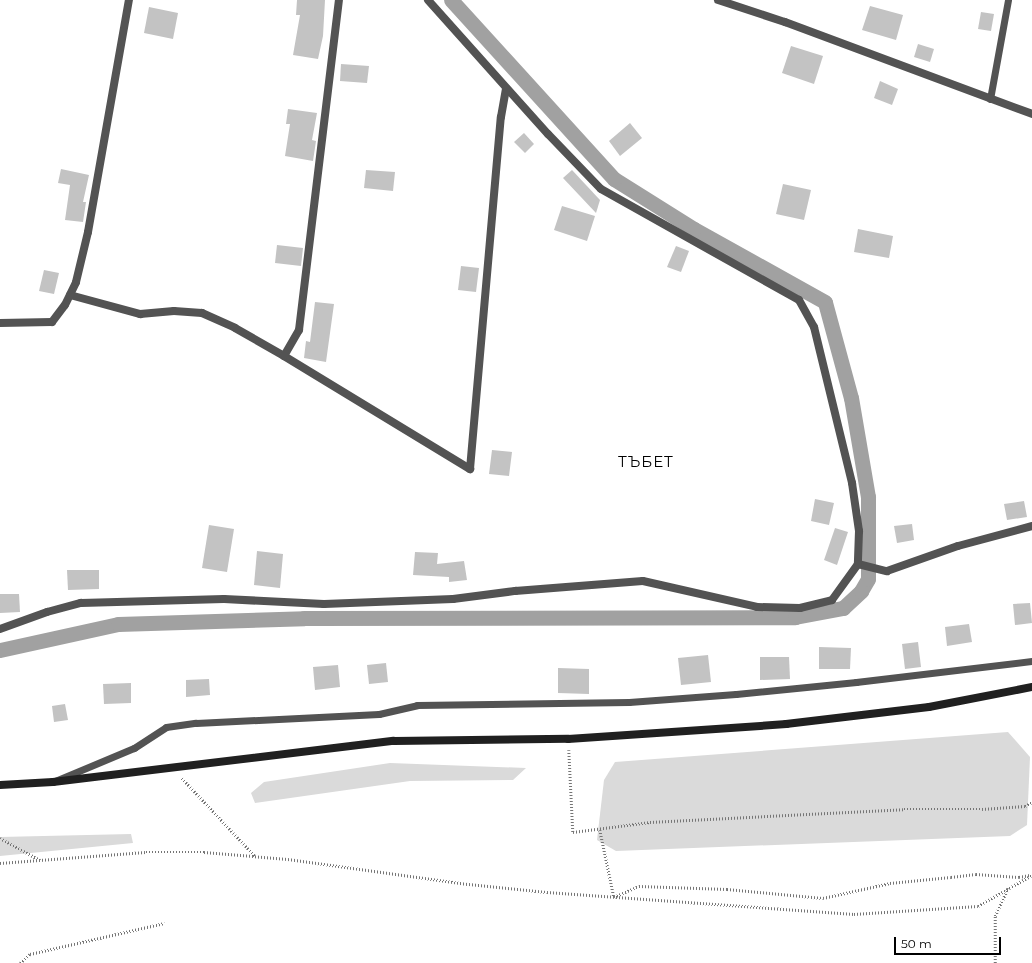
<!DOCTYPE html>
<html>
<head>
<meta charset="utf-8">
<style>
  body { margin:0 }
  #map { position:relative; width:1032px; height:963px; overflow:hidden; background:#fff; font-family:Montserrat,sans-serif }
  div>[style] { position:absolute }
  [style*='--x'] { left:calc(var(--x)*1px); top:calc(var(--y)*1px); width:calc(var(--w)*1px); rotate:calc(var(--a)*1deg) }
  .green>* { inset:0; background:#dadada }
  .canal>* { height:15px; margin:-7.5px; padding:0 7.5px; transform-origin:7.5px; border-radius:7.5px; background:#a1a1a1 }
  .building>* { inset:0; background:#c3c3c3 }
  .path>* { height:2.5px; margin-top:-1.25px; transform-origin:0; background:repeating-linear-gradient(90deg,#757575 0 1px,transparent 0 3px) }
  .service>* { height:7px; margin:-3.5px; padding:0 3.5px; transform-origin:3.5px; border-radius:3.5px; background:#535353 }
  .minor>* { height:8px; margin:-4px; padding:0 4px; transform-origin:4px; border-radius:4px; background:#535353 }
  .secondary>* { height:8px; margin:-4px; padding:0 4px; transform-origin:4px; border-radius:4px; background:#202020 }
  span { translate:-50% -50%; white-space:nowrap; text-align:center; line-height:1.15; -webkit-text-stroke:3px #fff; paint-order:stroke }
  .quarter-label { font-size:15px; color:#000; letter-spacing:1px }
  .scale { position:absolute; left:894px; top:937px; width:107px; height:18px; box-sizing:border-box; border:2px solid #000; border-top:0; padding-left:5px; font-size:12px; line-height:14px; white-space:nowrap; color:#000; -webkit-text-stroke:3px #fff; paint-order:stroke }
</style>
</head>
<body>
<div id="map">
  <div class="green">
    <i style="clip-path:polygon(1008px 732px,1030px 757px,1027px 825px,1010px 836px,616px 851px,597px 840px,604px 780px,615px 762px)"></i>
    <i style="clip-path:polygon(390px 763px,526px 768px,513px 780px,410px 781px,255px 803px,251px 793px,264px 782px)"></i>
    <i style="clip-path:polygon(131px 834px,133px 843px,0 856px,0 837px)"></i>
  </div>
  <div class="canal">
    <i style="--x:0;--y:650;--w:121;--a:-12.4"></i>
    <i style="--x:118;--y:624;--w:186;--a:-1.8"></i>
    <i style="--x:304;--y:618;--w:491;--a:-0.1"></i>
    <i style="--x:795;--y:617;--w:49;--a:-10.6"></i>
    <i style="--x:843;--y:608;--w:25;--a:-43"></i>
    <i style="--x:861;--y:591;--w:14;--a:-60"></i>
    <i style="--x:868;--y:579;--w:82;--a:-90"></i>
    <i style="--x:868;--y:497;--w:100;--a:-99.7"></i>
    <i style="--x:851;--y:398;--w:99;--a:-105.2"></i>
    <i style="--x:825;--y:302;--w:150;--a:-150.9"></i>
    <i style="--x:694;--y:229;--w:94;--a:-148"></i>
    <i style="--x:614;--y:179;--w:242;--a:-132.3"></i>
  </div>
  <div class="building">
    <i style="clip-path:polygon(297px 0,325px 0,323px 36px,318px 59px,293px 55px,300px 15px,296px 15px)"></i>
    <i style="clip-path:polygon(870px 6px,903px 15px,896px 40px,862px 30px)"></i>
    <i style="clip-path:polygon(149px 7px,178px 13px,173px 39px,144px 33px)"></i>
    <i style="clip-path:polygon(981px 12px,994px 14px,991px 31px,978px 29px)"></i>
    <i style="clip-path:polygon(918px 44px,934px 49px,930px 62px,914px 57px)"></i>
    <i style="clip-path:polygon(791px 46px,823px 56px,814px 84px,782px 73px)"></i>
    <i style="clip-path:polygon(341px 64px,369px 66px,367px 83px,340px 81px)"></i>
    <i style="clip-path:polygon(880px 81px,898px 89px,892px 105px,874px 98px)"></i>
    <i style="clip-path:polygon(288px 109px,317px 113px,312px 140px,316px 141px,313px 161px,285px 156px,290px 124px,286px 124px)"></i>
    <i style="clip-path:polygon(630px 123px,642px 138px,620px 156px,609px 141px)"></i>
    <i style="clip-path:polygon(524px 133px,534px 144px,525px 153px,514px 142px)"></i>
    <i style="clip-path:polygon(61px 169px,89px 175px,83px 202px,86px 202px,83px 222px,65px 220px,70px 185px,58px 183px)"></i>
    <i style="clip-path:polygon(366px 170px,395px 172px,393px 191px,364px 188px)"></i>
    <i style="clip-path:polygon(572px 170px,600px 200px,596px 213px,563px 178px)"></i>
    <i style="clip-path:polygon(783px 184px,811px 190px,804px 220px,776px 214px)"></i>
    <i style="clip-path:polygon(562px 206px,595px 216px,587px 241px,554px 230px)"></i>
    <i style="clip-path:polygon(858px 229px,893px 236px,889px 258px,854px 252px)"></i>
    <i style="clip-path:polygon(277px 245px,303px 248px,301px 266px,275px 263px)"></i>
    <i style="clip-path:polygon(676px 246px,689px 251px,681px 272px,667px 267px)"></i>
    <i style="clip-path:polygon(461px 266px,479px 268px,476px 292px,458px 290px)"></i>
    <i style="clip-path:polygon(44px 270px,59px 273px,54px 294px,39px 291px)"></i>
    <i style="clip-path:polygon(315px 302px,334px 304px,326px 362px,304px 358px,306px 341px,310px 342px)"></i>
    <i style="clip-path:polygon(492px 450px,512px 452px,509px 476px,489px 474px)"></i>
    <i style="clip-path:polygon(815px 499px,834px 503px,829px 525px,811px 521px)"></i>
    <i style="clip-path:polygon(1024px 501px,1027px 517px,1007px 520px,1004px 504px)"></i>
    <i style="clip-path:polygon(912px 524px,914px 540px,897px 543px,894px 526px)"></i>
    <i style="clip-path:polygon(209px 525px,234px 529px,227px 572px,202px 568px)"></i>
    <i style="clip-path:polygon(835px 528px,848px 532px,837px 565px,824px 560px)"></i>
    <i style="clip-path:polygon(257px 551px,283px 554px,280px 588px,254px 585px)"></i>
    <i style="clip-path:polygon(415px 552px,438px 553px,437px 564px,464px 561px,467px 580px,449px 582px,449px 577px,413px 575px)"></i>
    <i style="clip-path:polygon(67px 570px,99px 570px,99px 589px,68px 590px)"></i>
    <i style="clip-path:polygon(0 594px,19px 594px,20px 612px,0 613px)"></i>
    <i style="clip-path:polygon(1030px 603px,1032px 623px,1015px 625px,1013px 604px)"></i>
    <i style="clip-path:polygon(969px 624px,972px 642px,947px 646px,945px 627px)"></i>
    <i style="clip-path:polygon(918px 642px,921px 667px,905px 669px,902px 644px)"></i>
    <i style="clip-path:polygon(819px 647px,851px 648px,850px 669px,819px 669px)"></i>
    <i style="clip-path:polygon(708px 655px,711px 682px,681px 685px,678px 658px)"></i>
    <i style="clip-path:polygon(760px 657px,789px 657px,790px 679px,760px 680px)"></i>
    <i style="clip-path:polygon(386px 663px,388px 682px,369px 684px,367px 665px)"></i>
    <i style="clip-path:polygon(338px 665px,340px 687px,315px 690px,313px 667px)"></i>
    <i style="clip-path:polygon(558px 668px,589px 669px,589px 694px,558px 693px)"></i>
    <i style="clip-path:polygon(209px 679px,210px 695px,186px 697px,186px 680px)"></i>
    <i style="clip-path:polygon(131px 683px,131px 703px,104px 704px,103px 684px)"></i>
    <i style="clip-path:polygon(65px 704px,68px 720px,54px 722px,52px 706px)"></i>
  </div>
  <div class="path">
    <i style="--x:569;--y:750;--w:82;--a:87.2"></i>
    <i style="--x:573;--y:832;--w:78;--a:-7.4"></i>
    <i style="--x:650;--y:822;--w:254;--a:-2.9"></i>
    <i style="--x:904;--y:809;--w:78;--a:0"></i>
    <i style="--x:982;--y:809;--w:43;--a:-4"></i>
    <i style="--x:1025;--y:806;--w:8;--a:-30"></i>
    <i style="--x:182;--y:778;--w:107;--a:46.9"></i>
    <i style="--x:600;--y:830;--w:68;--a:78.2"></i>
    <i style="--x:614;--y:897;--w:27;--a:-24"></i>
    <i style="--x:639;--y:886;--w:88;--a:2"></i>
    <i style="--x:727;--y:889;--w:96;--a:5.4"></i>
    <i style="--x:823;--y:898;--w:69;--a:-12.6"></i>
    <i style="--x:890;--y:883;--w:61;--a:-5.6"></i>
    <i style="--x:951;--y:877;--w:25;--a:-7"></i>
    <i style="--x:976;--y:874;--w:43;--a:4"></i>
    <i style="--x:1019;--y:877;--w:11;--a:-10"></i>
    <i style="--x:0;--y:838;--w:46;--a:28.8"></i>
    <i style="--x:0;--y:863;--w:146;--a:-4.3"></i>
    <i style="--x:146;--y:852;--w:58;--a:0"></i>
    <i style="--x:204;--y:852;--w:84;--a:4.8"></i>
    <i style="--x:288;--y:859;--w:183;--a:7.9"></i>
    <i style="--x:469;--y:884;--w:78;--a:5.9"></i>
    <i style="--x:547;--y:892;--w:308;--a:4.1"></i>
    <i style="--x:854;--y:914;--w:124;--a:-3.7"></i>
    <i style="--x:978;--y:906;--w:62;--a:-29.9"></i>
    <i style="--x:20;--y:963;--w:13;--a:-42"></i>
    <i style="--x:30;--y:954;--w:138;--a:-13"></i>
    <i style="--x:995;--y:963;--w:47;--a:-90"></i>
    <i style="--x:995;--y:916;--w:31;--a:-65"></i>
  </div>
  <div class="service">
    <i style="--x:990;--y:99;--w:101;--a:-79.7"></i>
    <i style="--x:55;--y:781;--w:86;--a:-22.7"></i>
    <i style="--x:134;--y:748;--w:38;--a:-33"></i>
    <i style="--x:166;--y:727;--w:30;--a:-8"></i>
    <i style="--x:196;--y:723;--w:183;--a:-2.8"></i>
    <i style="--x:379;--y:714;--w:39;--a:-13"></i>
    <i style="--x:417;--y:705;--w:212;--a:-0.8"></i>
    <i style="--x:629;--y:702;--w:107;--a:-4.3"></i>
    <i style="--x:736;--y:694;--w:121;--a:-5.7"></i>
    <i style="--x:856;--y:682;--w:177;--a:-6.8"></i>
  </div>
  <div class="minor">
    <i style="--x:428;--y:0;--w:180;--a:48.2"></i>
    <i style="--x:548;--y:134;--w:76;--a:46.1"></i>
    <i style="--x:601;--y:189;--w:227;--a:29.3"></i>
    <i style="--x:799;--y:300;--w:31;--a:61"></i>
    <i style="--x:814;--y:327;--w:161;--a:76.3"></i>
    <i style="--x:852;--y:483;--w:49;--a:81.7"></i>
    <i style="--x:859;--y:531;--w:33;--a:92"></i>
    <i style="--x:858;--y:564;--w:30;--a:14"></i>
    <i style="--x:887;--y:571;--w:75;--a:-19.4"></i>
    <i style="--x:958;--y:546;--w:77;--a:-15.1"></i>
    <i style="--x:718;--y:0;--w:71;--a:18.2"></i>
    <i style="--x:785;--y:22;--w:264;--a:20.4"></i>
    <i style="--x:70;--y:295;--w:73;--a:15.2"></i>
    <i style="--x:140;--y:314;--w:34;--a:-5"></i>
    <i style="--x:174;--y:311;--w:28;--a:4"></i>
    <i style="--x:202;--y:313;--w:36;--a:24"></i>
    <i style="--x:235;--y:328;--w:56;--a:29.7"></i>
    <i style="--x:284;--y:356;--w:218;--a:31.3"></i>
    <i style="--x:470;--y:469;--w:353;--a:-85"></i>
    <i style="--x:501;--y:117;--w:29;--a:-80"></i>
    <i style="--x:0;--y:323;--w:52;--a:-1.1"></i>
    <i style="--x:52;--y:322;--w:21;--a:-53"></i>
    <i style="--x:65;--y:305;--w:25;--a:-64"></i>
    <i style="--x:76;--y:282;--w:51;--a:-76.5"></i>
    <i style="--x:88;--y:232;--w:236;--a:-80"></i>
    <i style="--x:284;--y:356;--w:30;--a:-60"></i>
    <i style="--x:299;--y:330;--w:332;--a:-83.1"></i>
    <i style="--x:0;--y:629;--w:50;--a:-19.9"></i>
    <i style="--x:47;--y:612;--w:35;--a:-15"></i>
    <i style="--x:81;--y:603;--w:143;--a:-1.6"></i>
    <i style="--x:224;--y:599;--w:100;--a:2.9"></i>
    <i style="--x:324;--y:604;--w:129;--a:-2.2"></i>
    <i style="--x:453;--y:599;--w:63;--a:-7.4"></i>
    <i style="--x:515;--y:591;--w:128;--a:-4.5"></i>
    <i style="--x:643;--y:581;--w:117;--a:12.8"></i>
    <i style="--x:757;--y:607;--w:43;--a:1.3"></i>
    <i style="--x:800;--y:608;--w:33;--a:-14"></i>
    <i style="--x:832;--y:600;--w:44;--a:-54.2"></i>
  </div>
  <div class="secondary">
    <i style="--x:0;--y:785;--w:53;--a:-3.2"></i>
    <i style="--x:53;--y:782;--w:343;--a:-6.9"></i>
    <i style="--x:394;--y:741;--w:174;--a:-0.7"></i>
    <i style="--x:568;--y:739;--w:219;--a:-3.9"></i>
    <i style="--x:786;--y:724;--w:144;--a:-6.8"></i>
    <i style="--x:929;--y:707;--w:105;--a:-11"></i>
  </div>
  <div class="quarter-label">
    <span style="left:646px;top:462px">ТЪБЕТ</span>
  </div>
  <div class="scale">50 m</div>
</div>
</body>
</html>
